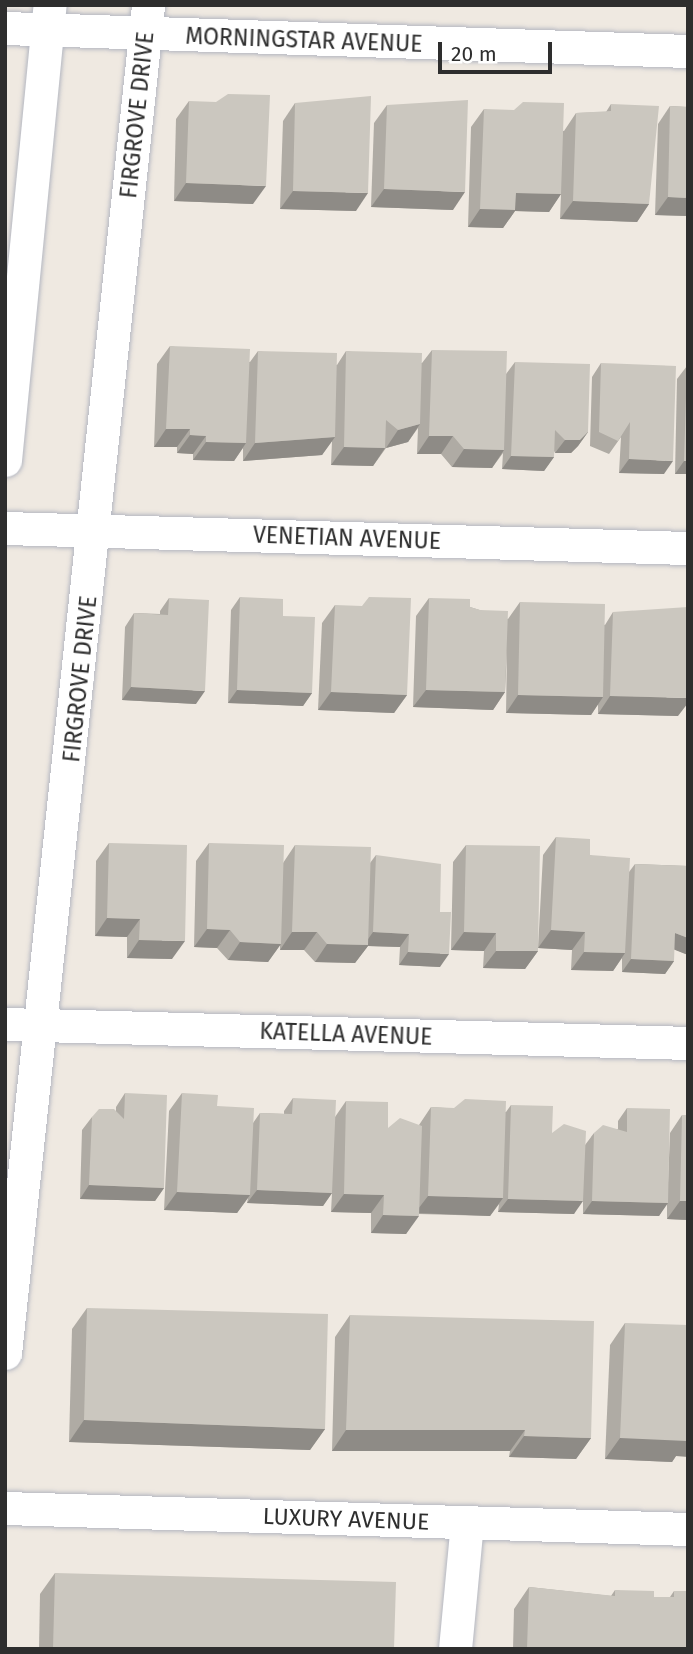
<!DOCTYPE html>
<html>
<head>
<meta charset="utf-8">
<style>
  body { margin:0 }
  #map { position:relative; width:693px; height:1654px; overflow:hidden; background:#efe9e1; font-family:"Fira Sans",sans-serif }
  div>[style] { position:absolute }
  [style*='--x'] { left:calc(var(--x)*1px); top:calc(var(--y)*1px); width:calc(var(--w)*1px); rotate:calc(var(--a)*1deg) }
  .roads { filter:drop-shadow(0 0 2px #b4b7c1) drop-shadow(0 0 2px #b4b7c1) }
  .minor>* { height:33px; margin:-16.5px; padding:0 16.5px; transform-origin:16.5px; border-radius:16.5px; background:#fff }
  .wall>* { inset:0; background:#afaba4 }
  .shaded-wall>* { inset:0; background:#8e8b86 }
  .building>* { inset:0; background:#cbc7bf }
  span { translate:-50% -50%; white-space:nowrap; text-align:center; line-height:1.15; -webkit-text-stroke:5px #fff; paint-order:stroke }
  .street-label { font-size:23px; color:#2e2e2e }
  .frame { position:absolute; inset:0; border:7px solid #2e2e2e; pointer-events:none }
  .scale { position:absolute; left:438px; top:42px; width:114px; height:32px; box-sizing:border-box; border:4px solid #2e2e2e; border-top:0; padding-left:9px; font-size:21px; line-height:24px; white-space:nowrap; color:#2e2e2e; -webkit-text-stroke:5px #fff; paint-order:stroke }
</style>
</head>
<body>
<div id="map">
  <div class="roads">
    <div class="minor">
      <i style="--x:5;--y:28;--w:683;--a:1.93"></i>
      <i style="--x:5;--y:460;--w:457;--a:-84.4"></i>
      <i style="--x:5;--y:528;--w:683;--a:1.68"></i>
      <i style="--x:5;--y:1024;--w:683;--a:1.59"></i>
      <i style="--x:5;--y:1353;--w:1356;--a:-83.94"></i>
      <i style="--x:5;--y:1508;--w:683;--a:1.76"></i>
      <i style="--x:455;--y:1649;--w:127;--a:-84.6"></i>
    </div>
  </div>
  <div class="wall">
    <i style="clip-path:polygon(189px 101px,253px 204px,174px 201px,176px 119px)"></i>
    <i style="clip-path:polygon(295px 103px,356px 211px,280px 209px,283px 121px)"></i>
    <i style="clip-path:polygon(611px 104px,649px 204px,637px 222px,560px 219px,561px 194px,549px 212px,515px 211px,503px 228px,468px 227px,471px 127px,484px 109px,564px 131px,576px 113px,606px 112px)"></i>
    <i style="clip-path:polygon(387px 105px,453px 210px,371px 207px,374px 123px)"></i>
    <i style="clip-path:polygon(670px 106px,688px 107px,688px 216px,655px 215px,658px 124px)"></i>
    <i style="clip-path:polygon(170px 346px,250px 362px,258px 351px,337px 365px,346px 351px,422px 363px,432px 350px,506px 374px,515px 362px,588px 432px,578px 446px,571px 453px,555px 453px,554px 451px,554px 457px,544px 471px,502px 469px,503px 453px,492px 468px,452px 467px,441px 454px,417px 454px,418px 428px,408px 442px,386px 448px,373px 466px,331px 465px,332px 441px,322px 455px,243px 461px,243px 448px,234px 461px,193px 460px,193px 454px,177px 453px,177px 447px,154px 447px,157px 364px)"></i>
    <i style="clip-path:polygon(601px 363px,664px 474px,619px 473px,621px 437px,609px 454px,590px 446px,592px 377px)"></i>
    <i style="clip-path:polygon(687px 366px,688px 366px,688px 474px,675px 474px,677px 379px)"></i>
    <i style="clip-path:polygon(240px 597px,283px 616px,312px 693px,303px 706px,228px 703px,231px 610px)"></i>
    <i style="clip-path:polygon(169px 598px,196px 704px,122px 700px,125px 627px,134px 613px,160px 614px,160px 611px)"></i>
    <i style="clip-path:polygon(429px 598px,470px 607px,508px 619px,520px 602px,605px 625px,613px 612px,678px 716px,598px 714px,598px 704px,591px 715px,506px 713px,507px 650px,505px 692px,493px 710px,413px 707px,416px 616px)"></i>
    <i style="clip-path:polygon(335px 605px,407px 695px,394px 713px,318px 710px,322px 623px)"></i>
    <i style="clip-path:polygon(556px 837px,590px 855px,629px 872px,635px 864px,688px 866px,688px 955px,674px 949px,674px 961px,665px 974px,622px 972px,622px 958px,613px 971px,571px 970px,572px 950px,538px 948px,543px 855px)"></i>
    <i style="clip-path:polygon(109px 843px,172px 959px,127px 958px,127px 937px,95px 936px,96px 861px)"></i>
    <i style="clip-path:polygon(209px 843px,283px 863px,295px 845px,370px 863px,376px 855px,440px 912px,440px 967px,399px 965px,400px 947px,368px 946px,355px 963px,315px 962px,304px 950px,280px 950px,280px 945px,268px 962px,228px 960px,217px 948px,194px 947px,196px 861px)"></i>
    <i style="clip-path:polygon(466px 845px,538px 951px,525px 969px,483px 968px,484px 951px,451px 950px,453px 862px)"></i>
    <i style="clip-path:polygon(125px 1093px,164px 1188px,155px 1201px,80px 1199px,82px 1130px,92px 1117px,116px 1111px,116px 1107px)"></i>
    <i style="clip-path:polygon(182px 1093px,217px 1106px,253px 1123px,260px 1113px,284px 1114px,284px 1111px,293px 1098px,335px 1117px,346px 1101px,388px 1128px,419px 1125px,431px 1107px,506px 1112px,511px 1105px,552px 1133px,585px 1145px,594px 1133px,618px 1129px,618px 1121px,627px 1108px,668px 1183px,670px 1133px,682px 1115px,688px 1220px,667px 1219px,667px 1203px,659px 1216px,583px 1214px,583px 1189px,574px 1214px,498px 1212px,499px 1204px,490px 1216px,419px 1214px,406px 1234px,371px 1233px,371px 1213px,331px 1212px,332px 1193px,323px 1206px,247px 1203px,248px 1198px,237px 1213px,164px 1210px,169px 1111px)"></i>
    <i style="clip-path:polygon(87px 1308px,325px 1429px,310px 1450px,69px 1442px,72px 1329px)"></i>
    <i style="clip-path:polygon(350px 1315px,591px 1438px,576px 1459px,509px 1457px,510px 1451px,332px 1451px,335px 1337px)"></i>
    <i style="clip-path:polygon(625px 1323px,676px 1456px,672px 1462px,605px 1459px,610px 1345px)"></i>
    <i style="clip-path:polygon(55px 1573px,394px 1649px,39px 1649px,40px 1594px)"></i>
    <i style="clip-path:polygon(529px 1587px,611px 1596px,615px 1590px,654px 1597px,670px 1597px,674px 1591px,688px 1649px,513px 1649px,514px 1609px)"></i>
  </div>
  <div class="shaded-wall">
    <i style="clip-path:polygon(186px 183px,266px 186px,253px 204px,174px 201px)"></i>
    <i style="clip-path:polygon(384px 189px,465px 192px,453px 210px,371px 207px)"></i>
    <i style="clip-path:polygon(293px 191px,368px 193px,356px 211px,280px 209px)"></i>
    <i style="clip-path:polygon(516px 193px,561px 194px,549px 212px,515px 211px,503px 228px,468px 227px,480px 209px)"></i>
    <i style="clip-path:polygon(668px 197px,688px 198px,688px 216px,655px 215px)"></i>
    <i style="clip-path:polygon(573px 201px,649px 204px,637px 222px,560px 219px)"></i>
    <i style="clip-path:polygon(420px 424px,408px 442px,386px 448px,398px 430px)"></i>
    <i style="clip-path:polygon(166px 429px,190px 429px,177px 447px,154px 447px)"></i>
    <i style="clip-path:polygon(588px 432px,578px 446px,571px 453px,555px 453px,565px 440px)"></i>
    <i style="clip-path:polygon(190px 435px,206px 436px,193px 454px,177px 453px)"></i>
    <i style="clip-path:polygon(429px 436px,453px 436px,441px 454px,417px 454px)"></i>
    <i style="clip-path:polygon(335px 437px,322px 455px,243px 461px,255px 443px)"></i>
    <i style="clip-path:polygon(206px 442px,246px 443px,234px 461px,193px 460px)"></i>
    <i style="clip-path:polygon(344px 447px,385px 448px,373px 466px,331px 465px)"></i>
    <i style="clip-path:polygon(464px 449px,504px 450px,492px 468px,452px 467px)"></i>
    <i style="clip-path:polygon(511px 456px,554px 457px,544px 471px,502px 469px)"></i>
    <i style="clip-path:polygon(629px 459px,673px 461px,664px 474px,619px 473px)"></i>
    <i style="clip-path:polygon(684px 461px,688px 461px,688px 474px,675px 474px)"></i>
    <i style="clip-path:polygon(131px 687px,205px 691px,196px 704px,122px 700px)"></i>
    <i style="clip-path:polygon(237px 690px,312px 693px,303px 706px,228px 703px)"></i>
    <i style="clip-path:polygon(426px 690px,505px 692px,493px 710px,413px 707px)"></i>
    <i style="clip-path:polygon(331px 692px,407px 695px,394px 713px,318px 710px)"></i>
    <i style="clip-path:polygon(518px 695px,603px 697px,591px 715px,506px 713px)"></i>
    <i style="clip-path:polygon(610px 696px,688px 698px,688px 703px,678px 716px,598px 714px)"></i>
    <i style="clip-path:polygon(107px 918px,140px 919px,127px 937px,95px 936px)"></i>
    <i style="clip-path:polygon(207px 929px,230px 930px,217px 948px,194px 947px)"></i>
    <i style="clip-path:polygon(551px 930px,585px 932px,572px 950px,538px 948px)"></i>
    <i style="clip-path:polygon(292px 932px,317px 932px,304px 950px,280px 950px)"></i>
    <i style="clip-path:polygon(373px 932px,409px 934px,400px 947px,368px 946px,355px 963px,315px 962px,327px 944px,364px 945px)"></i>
    <i style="clip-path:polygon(464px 932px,496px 933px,484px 951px,451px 950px)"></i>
    <i style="clip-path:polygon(675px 933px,688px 938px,688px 955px,665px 946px)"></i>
    <i style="clip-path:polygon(139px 940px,185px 941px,172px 959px,127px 958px)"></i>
    <i style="clip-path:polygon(240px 942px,281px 944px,268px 962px,228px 960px)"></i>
    <i style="clip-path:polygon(496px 951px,538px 951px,525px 969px,483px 968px)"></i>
    <i style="clip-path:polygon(408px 952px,449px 954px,440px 967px,399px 965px)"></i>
    <i style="clip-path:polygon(584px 952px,625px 953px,613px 971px,571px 970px)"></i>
    <i style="clip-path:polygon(631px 959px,674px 961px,665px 974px,622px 972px)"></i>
    <i style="clip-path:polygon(89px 1185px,164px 1188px,155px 1201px,80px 1199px)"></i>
    <i style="clip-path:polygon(257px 1190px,332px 1193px,323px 1206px,247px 1203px)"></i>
    <i style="clip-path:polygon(177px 1192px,250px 1195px,237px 1213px,164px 1210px)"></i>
    <i style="clip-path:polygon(344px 1194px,384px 1195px,371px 1213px,331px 1212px)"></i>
    <i style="clip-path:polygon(428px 1196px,503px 1198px,490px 1216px,415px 1213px)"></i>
    <i style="clip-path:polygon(508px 1199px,583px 1201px,574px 1214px,498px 1212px)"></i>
    <i style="clip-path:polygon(592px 1201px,668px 1203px,659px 1216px,583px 1214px)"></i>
    <i style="clip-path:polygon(680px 1201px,688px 1201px,688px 1220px,667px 1219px)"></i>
    <i style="clip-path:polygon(383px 1215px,419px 1216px,406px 1234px,371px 1233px)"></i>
    <i style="clip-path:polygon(84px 1420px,325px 1429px,310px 1450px,69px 1442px)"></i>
    <i style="clip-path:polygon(346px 1430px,525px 1430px,510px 1451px,332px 1451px)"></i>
    <i style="clip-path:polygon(688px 1435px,688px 1457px,676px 1456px,672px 1462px,605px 1459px,620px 1438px)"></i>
    <i style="clip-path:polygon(524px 1436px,591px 1438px,576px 1459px,509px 1457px)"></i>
  </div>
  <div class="building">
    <i style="clip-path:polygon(228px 94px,270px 95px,266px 186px,186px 183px,189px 101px,216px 102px)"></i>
    <i style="clip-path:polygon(371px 96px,368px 193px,293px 191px,295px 103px)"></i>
    <i style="clip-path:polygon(468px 100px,465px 192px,384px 189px,387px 105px)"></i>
    <i style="clip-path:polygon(523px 102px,564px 103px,561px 194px,516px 193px,515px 210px,480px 209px,484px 109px,514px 110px)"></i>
    <i style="clip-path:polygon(611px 104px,659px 106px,649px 204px,573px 201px,576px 113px,611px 111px)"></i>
    <i style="clip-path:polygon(670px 106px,688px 107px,688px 198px,668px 197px)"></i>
    <i style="clip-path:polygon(170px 346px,250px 349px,246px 443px,206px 442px,206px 436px,190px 435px,190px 429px,166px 429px)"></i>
    <i style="clip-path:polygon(432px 350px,507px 351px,504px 450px,464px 449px,453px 436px,429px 436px)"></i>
    <i style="clip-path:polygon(258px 351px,337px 353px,335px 437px,255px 443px)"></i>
    <i style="clip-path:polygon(346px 351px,422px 353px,420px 424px,398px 430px,386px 420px,385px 448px,344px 447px)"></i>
    <i style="clip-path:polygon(515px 362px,590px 364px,588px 432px,580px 440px,565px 440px,555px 430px,554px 457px,511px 456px)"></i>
    <i style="clip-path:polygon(601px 363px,676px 366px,673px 461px,629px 459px,630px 422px,618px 441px,599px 432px)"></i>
    <i style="clip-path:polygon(687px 366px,688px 366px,688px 461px,684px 461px)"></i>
    <i style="clip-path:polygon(240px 597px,283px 599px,283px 616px,315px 617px,312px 693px,237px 690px)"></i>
    <i style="clip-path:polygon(369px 597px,411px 598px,407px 695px,331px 692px,335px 605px,362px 606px)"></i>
    <i style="clip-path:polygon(169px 598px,209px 600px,205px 691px,131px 687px,134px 613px,168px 615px)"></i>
    <i style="clip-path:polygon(429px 598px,470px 599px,470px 607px,480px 610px,508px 611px,505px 692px,426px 690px)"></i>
    <i style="clip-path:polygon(520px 602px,605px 604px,603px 697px,518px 695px)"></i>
    <i style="clip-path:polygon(688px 607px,688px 698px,610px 696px,613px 612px)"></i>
    <i style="clip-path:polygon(556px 837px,590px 839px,590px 855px,630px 858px,625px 953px,584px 952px,585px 932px,551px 930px)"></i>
    <i style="clip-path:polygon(109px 843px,187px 845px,185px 941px,139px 940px,140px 919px,107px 918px)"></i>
    <i style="clip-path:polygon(209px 843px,284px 845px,281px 944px,240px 942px,230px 930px,207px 929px)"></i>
    <i style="clip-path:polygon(295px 845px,371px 847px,368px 945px,327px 944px,317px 932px,292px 932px)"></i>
    <i style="clip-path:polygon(466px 845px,540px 846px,538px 951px,496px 951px,496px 933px,464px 932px)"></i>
    <i style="clip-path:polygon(376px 855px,441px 864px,440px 912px,451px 912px,449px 954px,408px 952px,409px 934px,373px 932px)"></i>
    <i style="clip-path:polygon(635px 864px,688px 866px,688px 938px,675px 933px,674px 961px,631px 959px)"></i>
    <i style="clip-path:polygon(125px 1093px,167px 1095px,164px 1188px,89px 1185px,92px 1117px,99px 1109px,114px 1109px,124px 1119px)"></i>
    <i style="clip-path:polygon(182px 1093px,218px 1095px,217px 1106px,254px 1108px,250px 1195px,177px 1192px)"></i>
    <i style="clip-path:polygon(293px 1098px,336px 1100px,332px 1193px,257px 1190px,260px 1113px,292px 1114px)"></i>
    <i style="clip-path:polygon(465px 1099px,506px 1101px,503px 1198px,428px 1196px,431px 1107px,454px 1108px)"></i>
    <i style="clip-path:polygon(346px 1101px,388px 1102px,388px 1128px,400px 1118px,422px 1126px,419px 1216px,383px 1215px,384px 1195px,344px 1194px)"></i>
    <i style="clip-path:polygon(511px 1105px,553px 1106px,552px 1133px,564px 1124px,586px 1131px,583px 1201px,508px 1199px)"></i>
    <i style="clip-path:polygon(627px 1108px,670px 1109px,668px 1203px,592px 1201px,594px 1133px,603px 1125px,627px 1132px)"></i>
    <i style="clip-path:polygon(682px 1115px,688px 1115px,688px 1201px,680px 1201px)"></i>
    <i style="clip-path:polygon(87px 1308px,328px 1314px,325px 1429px,84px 1420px)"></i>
    <i style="clip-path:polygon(350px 1315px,594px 1321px,591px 1438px,524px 1436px,525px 1430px,346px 1430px)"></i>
    <i style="clip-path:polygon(625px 1323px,688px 1325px,688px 1435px,687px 1434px,687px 1441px,620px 1438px)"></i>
    <i style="clip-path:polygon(55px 1573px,396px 1582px,394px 1649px,53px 1649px)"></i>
    <i style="clip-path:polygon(529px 1587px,615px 1596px,615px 1590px,654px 1591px,654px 1597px,674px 1597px,674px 1591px,688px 1591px,688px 1649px,527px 1649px)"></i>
  </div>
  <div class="street-label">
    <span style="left:304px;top:40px;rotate:2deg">MORNINGSTAR AVENUE</span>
    <span style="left:137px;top:115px;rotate:-84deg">FIRGROVE DRIVE</span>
    <span style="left:347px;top:538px;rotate:2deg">VENETIAN AVENUE</span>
    <span style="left:80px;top:679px;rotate:-84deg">FIRGROVE DRIVE</span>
    <span style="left:346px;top:1034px;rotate:2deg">KATELLA AVENUE</span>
    <span style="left:346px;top:1519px;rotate:2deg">LUXURY AVENUE</span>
  </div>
  <div class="frame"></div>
  <div class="scale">20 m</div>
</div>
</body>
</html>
